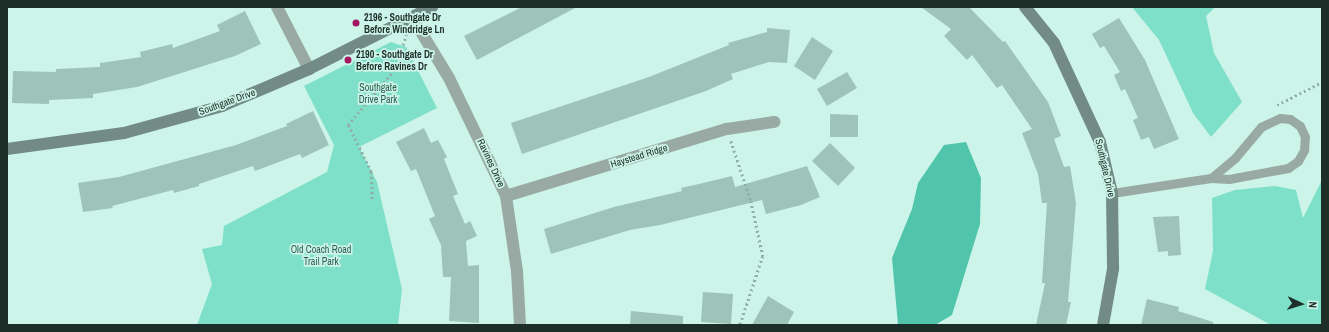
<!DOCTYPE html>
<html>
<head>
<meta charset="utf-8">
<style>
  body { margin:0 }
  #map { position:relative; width:1329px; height:332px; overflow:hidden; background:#ccf4e8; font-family:"Archivo Narrow",sans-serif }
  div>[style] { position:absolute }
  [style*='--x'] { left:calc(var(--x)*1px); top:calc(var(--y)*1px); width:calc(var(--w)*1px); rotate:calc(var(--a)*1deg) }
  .green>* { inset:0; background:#7ee0c8 }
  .water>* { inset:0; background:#51c5ac }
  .building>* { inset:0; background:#9ec4b9 }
  .path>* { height:2.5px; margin-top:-1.25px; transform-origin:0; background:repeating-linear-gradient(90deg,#8fafa6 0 2px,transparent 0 5px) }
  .lane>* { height:9px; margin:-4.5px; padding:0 4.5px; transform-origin:4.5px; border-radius:4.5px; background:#99aaa5 }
  .street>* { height:12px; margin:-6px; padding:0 6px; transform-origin:6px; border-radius:6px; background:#99aaa5 }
  .secondary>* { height:12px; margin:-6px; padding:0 6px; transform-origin:6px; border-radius:6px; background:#728b84 }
  .dots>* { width:11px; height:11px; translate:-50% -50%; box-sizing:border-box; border:2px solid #ccf4e8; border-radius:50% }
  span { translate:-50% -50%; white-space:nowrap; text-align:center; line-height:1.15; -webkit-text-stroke:3.5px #ccf4e8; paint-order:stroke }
  .poi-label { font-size:10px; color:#1d2d28; font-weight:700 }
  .left { translate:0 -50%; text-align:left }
  .park-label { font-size:10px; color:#2c5d51 }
  .street-label { font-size:10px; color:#1d2d28 }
  .frame { position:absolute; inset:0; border:8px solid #1d2d28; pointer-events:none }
  .north { position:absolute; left:1281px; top:284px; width:40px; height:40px; -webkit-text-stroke:3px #ccf4e8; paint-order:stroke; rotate:94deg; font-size:11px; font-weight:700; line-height:16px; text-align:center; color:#1d2d28 }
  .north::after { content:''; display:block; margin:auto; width:14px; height:18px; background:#1d2d28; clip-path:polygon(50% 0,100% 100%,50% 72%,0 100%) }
</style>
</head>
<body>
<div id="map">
  <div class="green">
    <i style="clip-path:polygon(1132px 7px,1215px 7px,1206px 16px,1214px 53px,1242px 102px,1211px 137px,1193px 113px,1159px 40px)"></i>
    <i style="clip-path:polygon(391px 42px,406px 47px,437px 108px,359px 147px,377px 182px,402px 289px,398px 325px,197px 325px,212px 284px,202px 249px,222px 245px,224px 226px,327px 172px,334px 145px,304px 86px)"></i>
    <i style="clip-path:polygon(1322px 180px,1322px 325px,1271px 325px,1205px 289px,1213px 251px,1212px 198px,1235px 190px,1275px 186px,1296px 190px,1303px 218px)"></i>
  </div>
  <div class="water">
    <i style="clip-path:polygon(966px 142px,981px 178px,980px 224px,952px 315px,935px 325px,898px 325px,892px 258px,912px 209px,918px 183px,944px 145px)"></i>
  </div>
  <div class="building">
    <i style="clip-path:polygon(522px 7px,577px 7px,477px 60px,464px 36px)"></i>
    <i style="clip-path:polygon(921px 7px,969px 7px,1003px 42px,1005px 41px,1048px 102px,1061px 136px,1054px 139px,1064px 167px,1070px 166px,1076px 203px,1068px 302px,1071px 302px,1066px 325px,1036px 325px,1045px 283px,1042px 283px,1047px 203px,1042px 203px,1038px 174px,1022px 133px,1032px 129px,1002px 85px,997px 88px,972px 55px,967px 60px,944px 36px,951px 29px)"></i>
    <i style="clip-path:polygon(245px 11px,261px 44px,235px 56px,137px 87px,93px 94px,93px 98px,49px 100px,49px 104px,12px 103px,13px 71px,56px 72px,56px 69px,100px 67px,100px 63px,141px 57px,140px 52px,172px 44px,173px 48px,220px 31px,217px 25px)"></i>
    <i style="clip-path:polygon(1119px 18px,1145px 60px,1179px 139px,1154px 149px,1149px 137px,1141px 140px,1133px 120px,1138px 118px,1125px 89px,1121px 91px,1114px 75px,1120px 72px,1104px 46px,1100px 48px,1092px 34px)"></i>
    <i style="clip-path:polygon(767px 28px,790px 30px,787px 63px,769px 62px,731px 74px,733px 79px,706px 91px,522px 154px,511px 123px,649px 77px,729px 45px,728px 43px,767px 32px)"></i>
    <i style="clip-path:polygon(812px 37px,833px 51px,815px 80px,794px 66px)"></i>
    <i style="clip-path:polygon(847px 72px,857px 88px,827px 106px,817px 89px)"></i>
    <i style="clip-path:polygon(313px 111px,329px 145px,302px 158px,300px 154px,255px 171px,253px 166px,199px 184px,199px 186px,174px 193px,173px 190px,112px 206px,113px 208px,83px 212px,78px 183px,119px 177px,236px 145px,287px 126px,286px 124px)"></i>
    <i style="clip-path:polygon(830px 114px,858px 115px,858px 137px,830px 137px)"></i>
    <i style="clip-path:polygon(424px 128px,431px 143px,438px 140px,447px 157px,444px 159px,458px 194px,453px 196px,465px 224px,470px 221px,477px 236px,466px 241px,468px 266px,479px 265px,479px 323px,449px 321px,451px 277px,443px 277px,441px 245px,429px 219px,435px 216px,416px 169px,411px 171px,396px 142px)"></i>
    <i style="clip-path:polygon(830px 143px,855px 168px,838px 186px,812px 161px)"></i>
    <i style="clip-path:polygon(807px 166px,820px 197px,801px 205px,766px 214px,762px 200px,660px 225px,630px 230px,551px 254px,544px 229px,614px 207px,682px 191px,681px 188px,703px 183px,732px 176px,735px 187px)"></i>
    <i style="clip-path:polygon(1179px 216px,1181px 255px,1168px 256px,1168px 251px,1158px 252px,1153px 217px)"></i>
    <i style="clip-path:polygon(703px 292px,733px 294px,731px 324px,701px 322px)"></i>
    <i style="clip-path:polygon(768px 296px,794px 312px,787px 325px,752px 325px)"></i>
    <i style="clip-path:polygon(1147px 299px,1179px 307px,1178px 311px,1213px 322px,1213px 325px,1141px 325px)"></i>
    <i style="clip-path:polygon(631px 311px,683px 316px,683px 325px,630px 325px)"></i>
  </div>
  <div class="path">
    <i style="--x:1277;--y:105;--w:51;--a:-27.1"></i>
    <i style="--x:731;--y:141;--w:63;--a:71.6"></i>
    <i style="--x:751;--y:201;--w:56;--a:77.7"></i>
    <i style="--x:763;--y:256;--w:73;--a:108.4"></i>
    <i style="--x:372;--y:199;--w:27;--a:-92"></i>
    <i style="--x:371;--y:172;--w:52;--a:-116.1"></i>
    <i style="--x:348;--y:125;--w:73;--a:-50"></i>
    <i style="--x:395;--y:69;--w:36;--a:-72"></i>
  </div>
  <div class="lane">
    <i style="--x:1112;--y:193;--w:100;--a:-8.6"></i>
    <i style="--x:1211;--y:178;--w:18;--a:3"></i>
    <i style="--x:1229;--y:179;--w:60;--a:-10.6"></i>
    <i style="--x:1288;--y:168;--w:12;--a:-35"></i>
    <i style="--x:1298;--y:161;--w:13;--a:-61"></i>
    <i style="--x:1304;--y:150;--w:13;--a:-86"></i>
    <i style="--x:1305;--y:137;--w:12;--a:-114"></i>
    <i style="--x:1300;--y:126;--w:12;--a:-145"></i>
    <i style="--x:1290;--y:119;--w:10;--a:-174"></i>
    <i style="--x:1280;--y:118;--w:21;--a:155"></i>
    <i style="--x:1261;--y:127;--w:40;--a:130"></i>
    <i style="--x:1235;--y:158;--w:31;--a:140"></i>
  </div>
  <div class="street">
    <i style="--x:277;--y:7;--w:70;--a:62.7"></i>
    <i style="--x:412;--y:17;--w:71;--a:58.8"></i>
    <i style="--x:449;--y:78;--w:131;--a:64.2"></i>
    <i style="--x:506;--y:196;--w:76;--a:81.7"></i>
    <i style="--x:517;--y:271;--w:54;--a:86.8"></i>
    <i style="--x:506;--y:196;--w:231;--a:-16.9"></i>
    <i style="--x:727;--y:129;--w:48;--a:-8.5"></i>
  </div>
  <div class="secondary">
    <i style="--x:1025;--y:7;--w:46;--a:51.1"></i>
    <i style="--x:1054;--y:43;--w:109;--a:65.1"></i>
    <i style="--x:1100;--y:142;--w:52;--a:76.8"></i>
    <i style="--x:1112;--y:193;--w:76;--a:89.2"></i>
    <i style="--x:1113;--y:269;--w:57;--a:100.1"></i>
    <i style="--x:7;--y:149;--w:118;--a:-7.8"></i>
    <i style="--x:124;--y:133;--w:102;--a:-15.4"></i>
    <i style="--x:222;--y:106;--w:95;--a:-23"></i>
    <i style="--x:309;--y:69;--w:138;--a:-26.8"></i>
  </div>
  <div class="dots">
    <i style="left:356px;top:23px;background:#a31860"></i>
    <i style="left:348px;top:60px;background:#a31860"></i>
  </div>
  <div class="poi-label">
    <span class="left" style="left:364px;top:23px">2196 - Southgate Dr<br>Before Windridge Ln</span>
    <span class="left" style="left:356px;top:60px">2190 - Southgate Dr<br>Before Ravines Dr</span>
  </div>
  <div class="park-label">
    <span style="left:378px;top:93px">Southgate<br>Drive Park</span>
    <span style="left:321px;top:255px">Old Coach Road<br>Trail Park</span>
  </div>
  <div class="street-label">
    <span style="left:227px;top:102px;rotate:-20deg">Southgate Drive</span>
    <span style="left:639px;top:156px;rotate:-17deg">Haystead Ridge</span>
    <span style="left:491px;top:163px;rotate:65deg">Ravines Drive</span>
    <span style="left:1105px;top:168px;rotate:77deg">Southgate Drive</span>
  </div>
  <div class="frame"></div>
  <div class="north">N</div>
</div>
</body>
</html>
